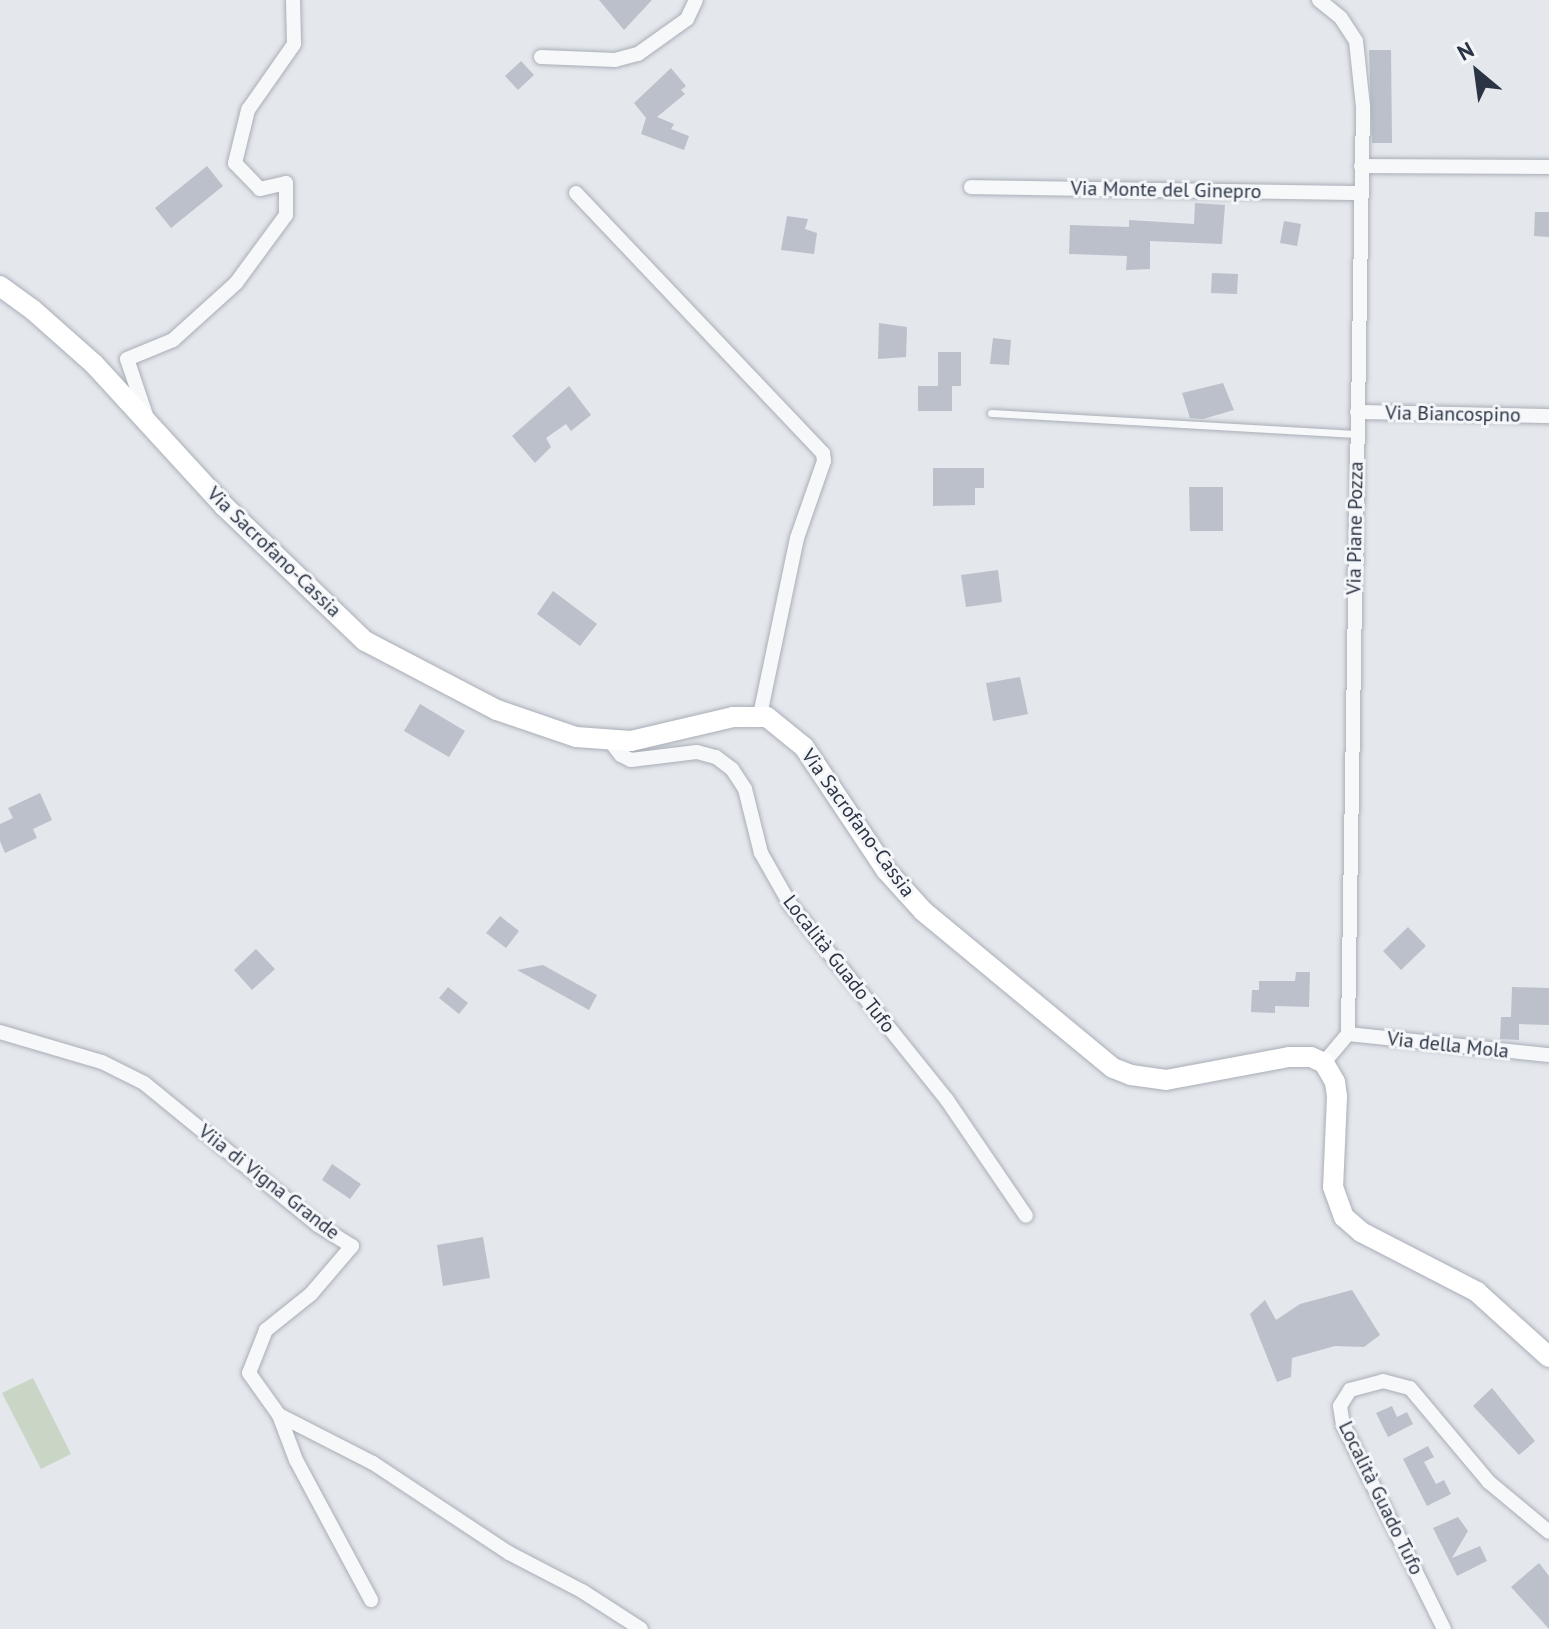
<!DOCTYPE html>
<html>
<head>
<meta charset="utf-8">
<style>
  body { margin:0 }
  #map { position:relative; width:1549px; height:1629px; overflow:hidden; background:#e4e7ec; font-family:"PT Sans",sans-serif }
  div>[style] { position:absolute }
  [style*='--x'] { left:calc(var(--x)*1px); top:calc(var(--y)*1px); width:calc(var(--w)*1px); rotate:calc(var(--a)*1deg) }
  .green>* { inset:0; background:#c9d6c5 }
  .building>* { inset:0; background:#bbc0ca }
  .roads { filter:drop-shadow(0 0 2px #a9aeb7) drop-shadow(0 0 2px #a9aeb7) }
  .lane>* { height:7px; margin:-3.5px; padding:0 3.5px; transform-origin:3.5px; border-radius:3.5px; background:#f7f8fa }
  .street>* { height:14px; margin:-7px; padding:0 7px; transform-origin:7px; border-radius:7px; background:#f7f8fa }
  .secondary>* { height:20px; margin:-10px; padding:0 10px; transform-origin:10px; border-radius:10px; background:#fff }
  span { translate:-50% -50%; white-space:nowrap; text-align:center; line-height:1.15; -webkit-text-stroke:6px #f4f6f9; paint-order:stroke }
  .street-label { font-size:20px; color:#2b3445 }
  .north { position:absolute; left:1437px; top:32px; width:80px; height:80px; -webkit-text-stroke:6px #f4f6f9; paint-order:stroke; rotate:331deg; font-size:22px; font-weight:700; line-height:32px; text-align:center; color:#2b3445 }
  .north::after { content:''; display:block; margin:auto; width:28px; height:36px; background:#2b3445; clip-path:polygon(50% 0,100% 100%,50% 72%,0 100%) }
</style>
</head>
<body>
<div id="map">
  <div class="green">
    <i style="clip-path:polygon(33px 1378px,71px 1454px,41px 1469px,2px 1393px)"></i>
  </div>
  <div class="building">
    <i style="clip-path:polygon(599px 0,652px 0,624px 30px)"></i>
    <i style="clip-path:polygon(1369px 50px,1391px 50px,1392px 143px,1372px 143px)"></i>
    <i style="clip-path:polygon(521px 61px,534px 75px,518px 90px,505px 76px)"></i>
    <i style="clip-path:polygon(671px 68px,686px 86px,681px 90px,685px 94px,657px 117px,674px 124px,671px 129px,689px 136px,684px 150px,641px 134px,646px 118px,634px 103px)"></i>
    <i style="clip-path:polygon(207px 166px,223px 186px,171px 228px,155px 208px)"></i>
    <i style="clip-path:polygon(1195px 203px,1225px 205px,1222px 244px,1150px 241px,1150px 269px,1126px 270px,1127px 256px,1069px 254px,1070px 225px,1129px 227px,1129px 220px,1194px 224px)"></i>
    <i style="clip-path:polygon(1535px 212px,1549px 212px,1549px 237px,1534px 236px)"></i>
    <i style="clip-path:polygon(787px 216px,808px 219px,805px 229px,817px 233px,814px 254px,781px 250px)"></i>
    <i style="clip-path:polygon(1284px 221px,1301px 224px,1297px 246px,1280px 243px)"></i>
    <i style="clip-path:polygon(1212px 273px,1238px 274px,1237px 294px,1211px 293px)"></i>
    <i style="clip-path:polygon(879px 323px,907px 327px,906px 357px,878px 359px)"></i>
    <i style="clip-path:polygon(993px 338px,1011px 340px,1009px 365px,990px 364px)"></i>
    <i style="clip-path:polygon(938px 352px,961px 352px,961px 386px,952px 386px,952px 411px,918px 411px,918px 386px,938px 386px)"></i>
    <i style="clip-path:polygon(1223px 383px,1234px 410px,1203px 419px,1190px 418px,1182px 393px)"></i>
    <i style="clip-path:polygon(569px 386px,591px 415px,571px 431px,566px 424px,546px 438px,551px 447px,535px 463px,512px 436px)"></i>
    <i style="clip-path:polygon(933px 468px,984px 468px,984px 488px,975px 488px,975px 505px,933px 506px)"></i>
    <i style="clip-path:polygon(1189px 487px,1223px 487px,1223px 531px,1190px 531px)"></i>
    <i style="clip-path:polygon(998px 570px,1002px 602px,966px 607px,961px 575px)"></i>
    <i style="clip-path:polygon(553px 591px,597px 624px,580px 646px,537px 614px)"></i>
    <i style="clip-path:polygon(1020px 677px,1028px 714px,993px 721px,986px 683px)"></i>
    <i style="clip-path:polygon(420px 704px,465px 731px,449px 757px,404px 731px)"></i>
    <i style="clip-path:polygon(40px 793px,52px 820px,33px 829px,37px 838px,5px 853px,0 841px,0 824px,13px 818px,8px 808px)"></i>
    <i style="clip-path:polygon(500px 916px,519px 931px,506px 948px,486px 933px)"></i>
    <i style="clip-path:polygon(1408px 927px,1426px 946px,1401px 970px,1383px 951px)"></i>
    <i style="clip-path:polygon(256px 949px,275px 969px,252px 990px,234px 970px)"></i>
    <i style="clip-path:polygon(543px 965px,597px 995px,589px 1010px,517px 970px)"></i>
    <i style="clip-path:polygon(1296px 972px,1310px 972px,1309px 1007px,1275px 1006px,1275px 1013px,1251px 1012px,1252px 990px,1259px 990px,1259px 981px,1295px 981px)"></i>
    <i style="clip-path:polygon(448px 987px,468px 1003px,459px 1014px,439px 998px)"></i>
    <i style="clip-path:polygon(1512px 987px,1549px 988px,1549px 1025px,1519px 1024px,1519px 1040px,1500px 1039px,1501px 1017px,1511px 1017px)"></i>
    <i style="clip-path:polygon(332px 1164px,361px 1184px,350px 1199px,322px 1180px)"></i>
    <i style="clip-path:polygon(483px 1237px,490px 1278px,443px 1286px,437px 1245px)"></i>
    <i style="clip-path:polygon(1352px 1290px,1380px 1335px,1364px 1347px,1335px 1346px,1292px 1358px,1291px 1377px,1277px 1382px,1250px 1314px,1265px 1300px,1276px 1320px,1300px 1304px)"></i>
    <i style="clip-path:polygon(1492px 1388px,1535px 1441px,1519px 1455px,1473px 1406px)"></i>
    <i style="clip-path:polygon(1392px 1406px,1397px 1417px,1407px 1412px,1413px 1424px,1388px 1437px,1376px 1413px)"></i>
    <i style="clip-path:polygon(1428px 1446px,1434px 1457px,1424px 1462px,1436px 1484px,1444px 1480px,1451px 1494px,1427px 1506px,1403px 1459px)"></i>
    <i style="clip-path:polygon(1458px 1517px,1468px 1531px,1452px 1558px,1480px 1546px,1487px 1561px,1457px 1576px,1433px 1528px)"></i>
    <i style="clip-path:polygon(1539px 1563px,1549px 1576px,1549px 1629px,1511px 1587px)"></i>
  </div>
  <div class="roads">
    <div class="lane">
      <i style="--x:991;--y:413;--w:366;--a:3.3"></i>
    </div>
    <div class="street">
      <i style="--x:1319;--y:0;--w:28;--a:39"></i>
      <i style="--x:1341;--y:18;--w:27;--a:57"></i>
      <i style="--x:1356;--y:41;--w:65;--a:83.9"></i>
      <i style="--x:1363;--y:106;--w:928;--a:90.93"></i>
      <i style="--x:1348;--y:1034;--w:38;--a:130"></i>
      <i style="--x:541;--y:57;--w:74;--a:2.3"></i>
      <i style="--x:615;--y:60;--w:24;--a:-15"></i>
      <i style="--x:638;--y:54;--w:60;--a:-35.5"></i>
      <i style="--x:687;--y:19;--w:21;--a:-65"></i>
      <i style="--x:1361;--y:166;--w:188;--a:0.3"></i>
      <i style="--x:971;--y:187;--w:390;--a:0.9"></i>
      <i style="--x:576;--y:193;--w:359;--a:46.5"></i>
      <i style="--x:823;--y:453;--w:8;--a:83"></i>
      <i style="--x:824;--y:461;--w:82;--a:109.3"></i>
      <i style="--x:797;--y:538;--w:181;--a:101.8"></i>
      <i style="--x:1357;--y:412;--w:192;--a:1.2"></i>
      <i style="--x:147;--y:418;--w:62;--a:-108.7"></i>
      <i style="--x:127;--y:359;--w:50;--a:-22.4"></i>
      <i style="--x:173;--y:340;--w:85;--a:-42.1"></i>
      <i style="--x:236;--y:283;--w:84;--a:-53.7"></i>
      <i style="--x:286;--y:215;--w:32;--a:-90"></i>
      <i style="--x:286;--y:183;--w:27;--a:167"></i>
      <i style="--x:260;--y:189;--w:36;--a:-134"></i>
      <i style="--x:235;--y:163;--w:55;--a:-76.2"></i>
      <i style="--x:248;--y:110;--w:80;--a:-55.1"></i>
      <i style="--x:294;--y:44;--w:44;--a:-91.3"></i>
      <i style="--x:610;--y:741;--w:18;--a:52"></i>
      <i style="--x:621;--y:755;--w:11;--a:27"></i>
      <i style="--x:631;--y:760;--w:66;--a:-6.9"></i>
      <i style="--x:697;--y:752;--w:20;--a:15"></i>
      <i style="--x:716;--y:757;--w:20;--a:37"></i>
      <i style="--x:732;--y:769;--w:24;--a:57"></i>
      <i style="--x:745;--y:789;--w:66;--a:76"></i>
      <i style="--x:761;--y:853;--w:59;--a:60.4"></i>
      <i style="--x:790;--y:904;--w:251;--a:51.3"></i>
      <i style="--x:947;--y:1100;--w:140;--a:55.7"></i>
      <i style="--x:0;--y:1032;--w:106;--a:16.4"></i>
      <i style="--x:102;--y:1062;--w:47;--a:26.6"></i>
      <i style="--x:144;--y:1083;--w:225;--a:39.2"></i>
      <i style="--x:318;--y:1225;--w:40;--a:32"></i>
      <i style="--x:352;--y:1246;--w:63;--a:130.5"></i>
      <i style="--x:311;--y:1294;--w:58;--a:141.3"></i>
      <i style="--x:266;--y:1330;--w:46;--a:111.6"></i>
      <i style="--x:249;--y:1373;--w:52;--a:54.5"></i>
      <i style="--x:279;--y:1415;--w:106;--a:27.1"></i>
      <i style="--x:373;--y:1463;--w:163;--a:33.5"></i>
      <i style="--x:509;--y:1553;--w:82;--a:27.5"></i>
      <i style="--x:582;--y:1591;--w:70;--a:32.8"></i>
      <i style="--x:1348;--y:1034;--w:202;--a:6"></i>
      <i style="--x:279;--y:1415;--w:48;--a:69.3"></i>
      <i style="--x:296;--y:1460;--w:159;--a:61.8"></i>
      <i style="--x:1444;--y:1629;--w:228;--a:-116.3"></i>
      <i style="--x:1343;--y:1425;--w:19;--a:-99"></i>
      <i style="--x:1340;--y:1406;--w:19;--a:-58"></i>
      <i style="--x:1350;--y:1390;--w:34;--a:-15"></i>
      <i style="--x:1383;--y:1381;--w:28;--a:15"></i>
      <i style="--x:1410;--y:1388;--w:123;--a:50"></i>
      <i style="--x:1489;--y:1482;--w:78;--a:39.8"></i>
    </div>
    <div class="secondary">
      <i style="--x:0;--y:286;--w:41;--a:36"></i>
      <i style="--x:33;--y:310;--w:81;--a:41.5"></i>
      <i style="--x:94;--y:364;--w:193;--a:47.5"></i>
      <i style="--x:224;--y:506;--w:195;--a:43.8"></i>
      <i style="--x:365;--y:641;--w:149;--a:27.6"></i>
      <i style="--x:497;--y:710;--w:83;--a:18.9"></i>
      <i style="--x:576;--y:737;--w:55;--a:4.2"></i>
      <i style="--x:631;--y:741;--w:105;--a:-13.2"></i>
      <i style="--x:733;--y:717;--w:34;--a:0"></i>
      <i style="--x:767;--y:717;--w:48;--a:39"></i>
      <i style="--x:804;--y:747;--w:148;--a:56.3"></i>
      <i style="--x:886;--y:870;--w:55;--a:47.9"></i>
      <i style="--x:923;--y:911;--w:246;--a:39.6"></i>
      <i style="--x:1113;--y:1068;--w:19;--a:21"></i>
      <i style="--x:1131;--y:1075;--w:35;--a:8"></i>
      <i style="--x:1166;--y:1080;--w:125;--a:-10.6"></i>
      <i style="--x:1289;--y:1057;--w:22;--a:0"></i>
      <i style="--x:1311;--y:1057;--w:14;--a:25"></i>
      <i style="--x:1324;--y:1063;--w:22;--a:60"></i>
      <i style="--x:1335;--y:1082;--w:15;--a:82"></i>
      <i style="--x:1337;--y:1097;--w:90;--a:92.5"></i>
      <i style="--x:1333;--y:1187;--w:32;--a:70"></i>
      <i style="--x:1344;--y:1217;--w:23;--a:41"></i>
      <i style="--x:1361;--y:1232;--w:131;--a:27.3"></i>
      <i style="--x:1477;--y:1292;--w:97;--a:42.1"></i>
    </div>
  </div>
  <div class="street-label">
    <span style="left:1166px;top:190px;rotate:1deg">Via Monte del Ginepro</span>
    <span style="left:1453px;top:414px;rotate:1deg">Via Biancospino</span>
    <span style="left:1355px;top:528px;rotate:-89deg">Via Piane Pozza</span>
    <span style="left:274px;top:552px;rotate:44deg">Via Sacrofano-Cassia</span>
    <span style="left:858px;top:823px;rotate:54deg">Via Sacrofano-Cassia</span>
    <span style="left:839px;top:964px;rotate:52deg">Località Guado Tufo</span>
    <span style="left:1448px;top:1045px;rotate:6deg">Via della Mola</span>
    <span style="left:269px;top:1182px;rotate:38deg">Viia di Vigna Grande</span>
    <span style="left:1381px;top:1498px;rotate:64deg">Località Guado Tufo</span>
  </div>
  <div class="north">N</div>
</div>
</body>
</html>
